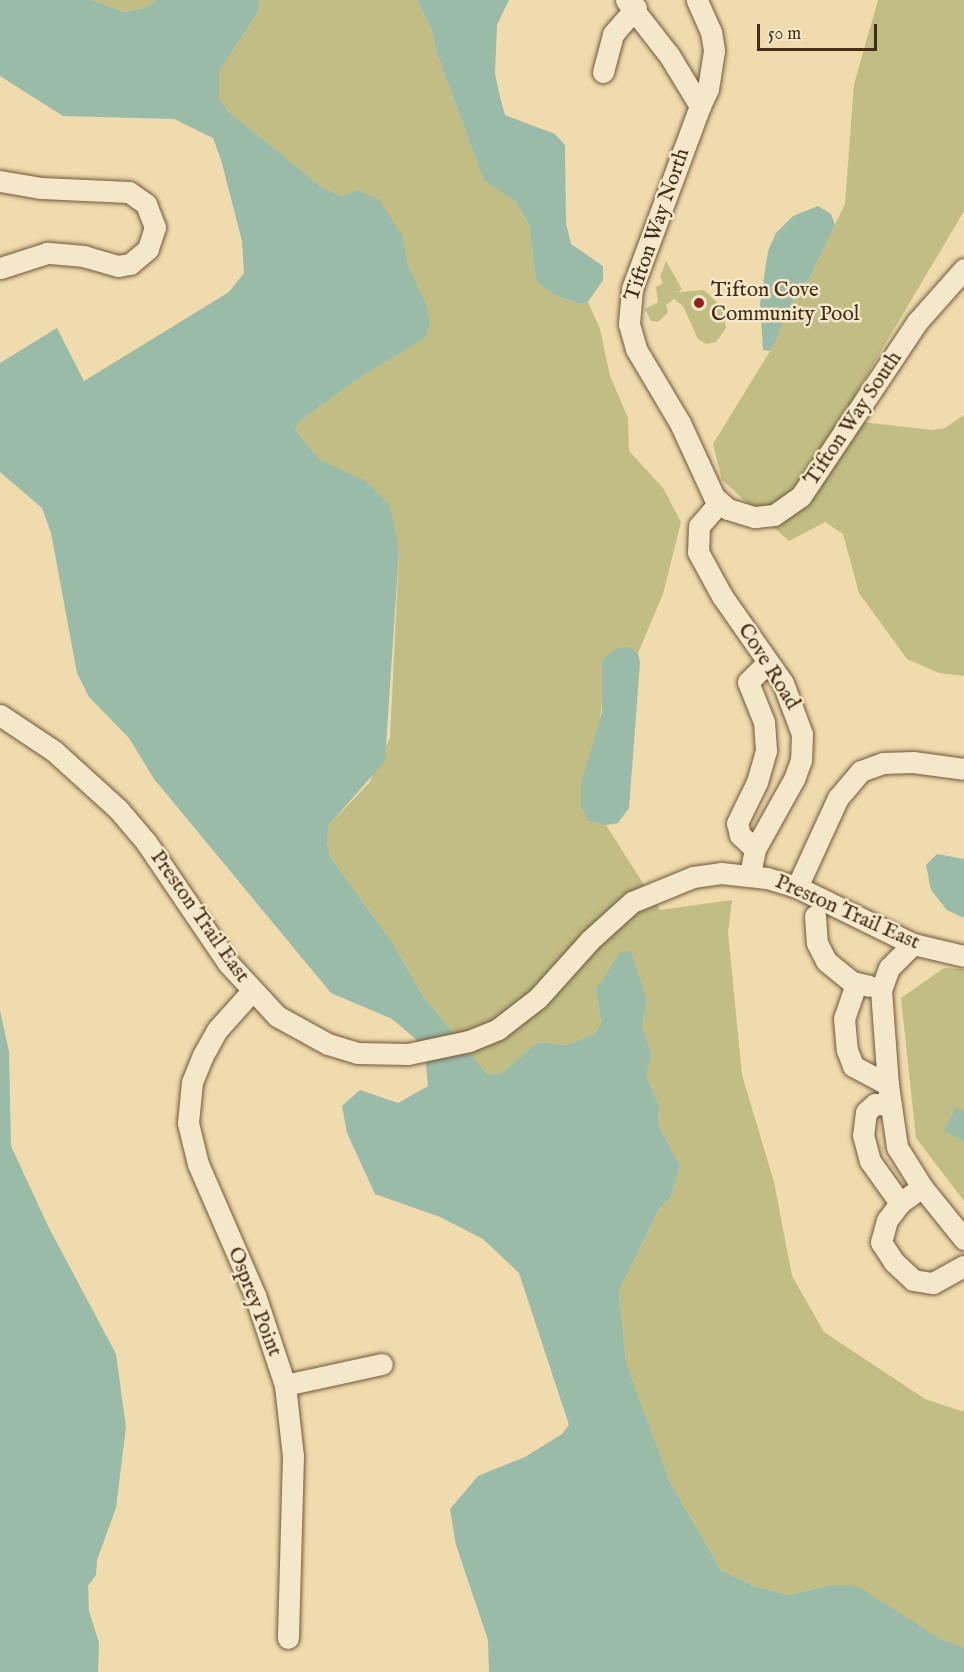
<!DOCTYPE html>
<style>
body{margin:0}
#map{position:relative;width:964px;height:1672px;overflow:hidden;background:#efdbad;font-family:"IM FELL English",serif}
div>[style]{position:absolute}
.green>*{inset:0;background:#c1bd84}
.water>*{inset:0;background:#9abba8}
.roads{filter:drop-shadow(0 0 2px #70583c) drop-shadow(0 0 2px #70583c)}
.minor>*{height:21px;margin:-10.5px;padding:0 10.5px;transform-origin:10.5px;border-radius:10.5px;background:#f5e8ca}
.dots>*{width:16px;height:16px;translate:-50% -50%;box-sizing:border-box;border:3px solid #f5e8ca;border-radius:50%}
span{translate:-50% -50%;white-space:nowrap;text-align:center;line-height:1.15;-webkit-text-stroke:5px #f5e8ca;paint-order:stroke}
.street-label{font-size:21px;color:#452c16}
.poi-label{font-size:21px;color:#452c16}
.left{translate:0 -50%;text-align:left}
.scale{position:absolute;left:757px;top:24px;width:120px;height:27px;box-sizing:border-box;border:3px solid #452c16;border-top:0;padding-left:8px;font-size:18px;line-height:21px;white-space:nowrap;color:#452c16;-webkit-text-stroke:4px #f5e8ca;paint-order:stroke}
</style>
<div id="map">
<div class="green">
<div style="clip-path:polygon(92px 0,156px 0,145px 8px,124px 12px)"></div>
<div style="clip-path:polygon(259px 0,417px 0,432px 31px,436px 51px,484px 181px,516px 202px,529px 225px,536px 281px,554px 295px,579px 304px,588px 302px,600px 329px,610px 376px,628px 418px,629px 451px,663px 488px,681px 522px,663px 594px,638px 653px,630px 647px,602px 660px,604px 683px,589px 821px,606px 825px,660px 910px,732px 900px,728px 932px,742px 1075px,774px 1182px,792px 1276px,824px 1332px,925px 1399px,964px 1412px,964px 1648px,939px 1638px,849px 1588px,831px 1585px,788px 1595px,756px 1587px,721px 1570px,670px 1482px,626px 1362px,619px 1291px,659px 1209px,671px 1197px,680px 1166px,658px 1124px,659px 1105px,645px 1077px,651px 1053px,642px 1026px,647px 1001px,596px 990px,601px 1023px,594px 1034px,567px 1045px,538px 1042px,502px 1073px,487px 1074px,423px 996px,392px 942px,331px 858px,327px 842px,329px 825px,369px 783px,390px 738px,399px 551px,342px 471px,320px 460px,295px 430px,300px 421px,358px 379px,425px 338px,430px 324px,408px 265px,403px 237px,342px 196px,323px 188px,228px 111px,219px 98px,219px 72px,258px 12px)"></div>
<div style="clip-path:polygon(878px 0,964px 0,964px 211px,855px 395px,853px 421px,932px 430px,945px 428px,964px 415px,964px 676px,939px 673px,907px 659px,859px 593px,843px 534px,825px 522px,789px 541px,722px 480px,713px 444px,775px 343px,792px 302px,810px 277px,845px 204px,854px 84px)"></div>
<div style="clip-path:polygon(666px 261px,682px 289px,678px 292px,704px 290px,722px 307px,726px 328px,716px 342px,706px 344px,698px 339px,683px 306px,674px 299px,666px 305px,668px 312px,658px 322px,651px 321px,645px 309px,658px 302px,656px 287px,663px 283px,660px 277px)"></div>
<div style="clip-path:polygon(944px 968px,964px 969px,964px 1201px,916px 1138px,901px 998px)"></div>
</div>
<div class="water">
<div style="clip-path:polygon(0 0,92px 0,124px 12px,145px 8px,156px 0,259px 0,258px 12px,219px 72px,219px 98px,228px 111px,323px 188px,342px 196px,358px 190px,380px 200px,403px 237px,408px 265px,427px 307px,430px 324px,425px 338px,358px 379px,300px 421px,295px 430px,320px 460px,366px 481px,390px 505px,399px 551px,385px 761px,329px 825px,327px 842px,331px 858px,392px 942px,423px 996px,487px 1074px,502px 1073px,538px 1042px,567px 1045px,594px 1034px,601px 1023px,596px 990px,620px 952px,631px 951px,647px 1001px,642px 1026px,651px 1053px,646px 1077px,659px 1105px,658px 1124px,680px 1166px,671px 1197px,659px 1209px,619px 1291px,626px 1362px,670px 1482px,721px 1570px,756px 1587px,788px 1595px,831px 1585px,857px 1586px,939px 1638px,964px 1648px,964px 1672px,489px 1672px,488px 1640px,456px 1545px,450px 1509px,478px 1476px,525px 1457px,562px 1434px,569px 1425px,519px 1273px,483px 1239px,440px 1217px,375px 1194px,347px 1133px,342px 1106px,360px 1090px,398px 1103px,428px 1086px,426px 1065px,416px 1039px,392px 1019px,331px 993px,154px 779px,129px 738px,89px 697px,77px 673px,51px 533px,42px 508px,0 472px,0 363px,57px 328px,84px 381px,229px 292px,244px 273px,242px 241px,221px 160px,213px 138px,174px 119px,63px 116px,0 76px)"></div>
<div style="clip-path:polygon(417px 0,509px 0,497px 25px,495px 74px,500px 97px,505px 115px,555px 134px,565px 145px,566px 223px,571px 244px,603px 266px,603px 280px,588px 302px,579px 304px,554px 295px,536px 281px,529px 225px,516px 202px,484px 181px,436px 51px,432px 31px)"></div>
<div style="clip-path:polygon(818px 206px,831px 214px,835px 225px,810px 277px,792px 302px,775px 343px,770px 351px,763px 350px,760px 304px,768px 251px,776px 233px,793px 216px)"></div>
<div style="clip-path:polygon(630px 647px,638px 653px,640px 663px,629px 808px,618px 823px,606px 825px,589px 821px,581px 807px,581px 785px,602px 712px,602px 660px,617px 648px)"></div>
<div style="clip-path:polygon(937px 854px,964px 859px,964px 918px,947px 910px,931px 890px,926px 865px)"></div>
<div style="clip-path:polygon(0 1010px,9px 1052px,11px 1146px,48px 1226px,116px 1354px,126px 1427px,116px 1508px,97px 1560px,96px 1575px,88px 1586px,89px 1611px,99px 1643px,98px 1672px,0 1672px)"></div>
<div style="clip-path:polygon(956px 1107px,964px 1112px,964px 1141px,944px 1131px)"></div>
</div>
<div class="roads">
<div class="minor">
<div style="left:626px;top:0;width:70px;rotate:52deg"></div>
<div style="left:669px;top:55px;width:60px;rotate:58.7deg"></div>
<div style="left:700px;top:106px;width:19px;rotate:-65deg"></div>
<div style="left:708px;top:89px;width:39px;rotate:-81deg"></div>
<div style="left:714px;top:50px;width:18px;rotate:-99deg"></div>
<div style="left:711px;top:32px;width:35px;rotate:-114deg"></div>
<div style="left:603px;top:72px;width:39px;rotate:-75deg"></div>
<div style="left:613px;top:34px;width:35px;rotate:-49deg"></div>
<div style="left:700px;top:106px;width:195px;rotate:110.4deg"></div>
<div style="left:632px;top:289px;width:35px;rotate:95deg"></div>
<div style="left:629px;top:324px;width:26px;rotate:74deg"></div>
<div style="left:636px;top:349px;width:86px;rotate:59.3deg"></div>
<div style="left:680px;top:423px;width:81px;rotate:65.3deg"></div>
<div style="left:714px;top:497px;width:18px;rotate:41deg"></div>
<div style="left:728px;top:509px;width:28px;rotate:17deg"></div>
<div style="left:755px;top:517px;width:19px;rotate:-6deg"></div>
<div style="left:774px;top:515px;width:33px;rotate:-35deg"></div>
<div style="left:801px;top:496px;width:209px;rotate:-56.3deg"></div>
<div style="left:917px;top:322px;width:71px;rotate:-48.4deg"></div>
<div style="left:0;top:181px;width:42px;rotate:9.7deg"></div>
<div style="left:41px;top:188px;width:88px;rotate:2.6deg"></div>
<div style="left:129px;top:192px;width:21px;rotate:35deg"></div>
<div style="left:146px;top:204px;width:25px;rotate:69deg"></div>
<div style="left:155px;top:227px;width:23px;rotate:108deg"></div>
<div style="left:148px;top:249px;width:23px;rotate:140deg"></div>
<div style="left:130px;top:264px;width:12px;rotate:171deg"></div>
<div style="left:118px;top:266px;width:35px;rotate:-164deg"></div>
<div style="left:84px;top:256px;width:37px;rotate:-175deg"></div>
<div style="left:47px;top:253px;width:49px;rotate:162.3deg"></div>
<div style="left:719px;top:503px;width:30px;rotate:131deg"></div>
<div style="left:699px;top:526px;width:26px;rotate:92deg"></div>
<div style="left:698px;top:552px;width:50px;rotate:61.4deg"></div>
<div style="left:722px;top:596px;width:106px;rotate:55deg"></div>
<div style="left:783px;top:683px;width:54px;rotate:69.6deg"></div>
<div style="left:802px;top:734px;width:26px;rotate:92deg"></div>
<div style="left:801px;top:760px;width:20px;rotate:110deg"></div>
<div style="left:794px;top:779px;width:80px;rotate:119.1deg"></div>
<div style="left:755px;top:849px;width:25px;rotate:101deg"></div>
<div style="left:0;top:715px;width:65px;rotate:33.7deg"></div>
<div style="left:54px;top:751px;width:86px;rotate:42.2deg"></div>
<div style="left:118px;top:809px;width:43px;rotate:49.7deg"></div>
<div style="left:146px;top:842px;width:146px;rotate:55.9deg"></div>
<div style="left:228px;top:963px;width:72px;rotate:47.2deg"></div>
<div style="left:277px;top:1016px;width:58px;rotate:28.8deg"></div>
<div style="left:328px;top:1044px;width:30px;rotate:17deg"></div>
<div style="left:357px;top:1053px;width:51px;rotate:1.1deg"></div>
<div style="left:408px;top:1054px;width:62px;rotate:-12deg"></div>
<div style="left:469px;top:1041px;width:31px;rotate:-22deg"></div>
<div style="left:498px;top:1029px;width:51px;rotate:-37.8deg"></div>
<div style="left:538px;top:998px;width:78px;rotate:-48.1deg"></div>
<div style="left:590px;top:940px;width:57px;rotate:-42.1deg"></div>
<div style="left:632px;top:902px;width:66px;rotate:-22.3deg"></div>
<div style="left:693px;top:877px;width:28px;rotate:-8deg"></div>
<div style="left:721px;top:873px;width:46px;rotate:6.2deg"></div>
<div style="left:767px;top:878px;width:31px;rotate:17deg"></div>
<div style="left:797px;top:887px;width:129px;rotate:26.2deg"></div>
<div style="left:913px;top:944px;width:52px;rotate:13.2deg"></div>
<div style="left:755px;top:849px;width:21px;rotate:-137deg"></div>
<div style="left:740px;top:835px;width:12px;rotate:-104deg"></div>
<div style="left:737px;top:823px;width:46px;rotate:-64deg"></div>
<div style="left:757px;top:782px;width:33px;rotate:-74deg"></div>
<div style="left:766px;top:750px;width:28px;rotate:-94deg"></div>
<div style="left:764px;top:722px;width:43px;rotate:-111.8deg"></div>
<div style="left:748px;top:682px;width:28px;rotate:-45deg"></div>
<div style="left:797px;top:887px;width:98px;rotate:-65.3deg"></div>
<div style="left:838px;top:798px;width:35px;rotate:-50deg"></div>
<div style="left:861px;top:771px;width:23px;rotate:-20deg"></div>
<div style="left:883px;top:763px;width:30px;rotate:-2deg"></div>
<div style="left:913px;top:762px;width:51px;rotate:7.8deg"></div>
<div style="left:815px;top:916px;width:27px;rotate:86deg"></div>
<div style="left:817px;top:943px;width:20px;rotate:63deg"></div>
<div style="left:826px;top:961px;width:33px;rotate:39deg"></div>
<div style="left:852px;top:982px;width:17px;rotate:13deg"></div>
<div style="left:913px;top:944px;width:34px;rotate:135deg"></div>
<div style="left:889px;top:968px;width:23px;rotate:110deg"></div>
<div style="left:881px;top:990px;width:95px;rotate:85.8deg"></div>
<div style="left:888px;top:1085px;width:63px;rotate:81.7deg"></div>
<div style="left:897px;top:1147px;width:47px;rotate:58deg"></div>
<div style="left:922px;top:1187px;width:67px;rotate:51.1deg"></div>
<div style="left:856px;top:984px;width:36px;rotate:109deg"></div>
<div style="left:844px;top:1018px;width:32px;rotate:85deg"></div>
<div style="left:847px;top:1050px;width:17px;rotate:69deg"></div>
<div style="left:853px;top:1066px;width:40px;rotate:28deg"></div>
<div style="left:252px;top:991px;width:52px;rotate:131.9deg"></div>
<div style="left:217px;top:1030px;width:29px;rotate:119deg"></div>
<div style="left:203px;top:1055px;width:29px;rotate:112deg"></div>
<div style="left:192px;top:1082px;width:41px;rotate:95.6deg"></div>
<div style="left:188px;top:1123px;width:42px;rotate:76.3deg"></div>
<div style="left:198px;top:1164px;width:143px;rotate:66.5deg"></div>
<div style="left:255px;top:1295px;width:95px;rotate:71.6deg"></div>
<div style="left:285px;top:1385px;width:71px;rotate:83.6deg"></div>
<div style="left:293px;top:1456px;width:182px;rotate:91.6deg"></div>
<div style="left:891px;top:1105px;width:16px;rotate:-176deg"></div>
<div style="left:875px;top:1104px;width:12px;rotate:138deg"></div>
<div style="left:866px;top:1112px;width:23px;rotate:97deg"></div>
<div style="left:863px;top:1135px;width:27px;rotate:75deg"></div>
<div style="left:870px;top:1161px;width:52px;rotate:54.5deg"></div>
<div style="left:922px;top:1187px;width:27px;rotate:144deg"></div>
<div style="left:900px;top:1203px;width:21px;rotate:127deg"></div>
<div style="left:887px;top:1220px;width:23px;rotate:105deg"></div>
<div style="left:881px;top:1242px;width:24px;rotate:57deg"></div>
<div style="left:894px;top:1262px;width:26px;rotate:43deg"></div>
<div style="left:913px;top:1280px;width:20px;rotate:9deg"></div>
<div style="left:933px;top:1283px;width:35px;rotate:-29deg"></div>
<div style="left:285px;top:1385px;width:99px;rotate:-12.2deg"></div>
</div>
</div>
<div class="dots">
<div style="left:699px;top:303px;background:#8f2418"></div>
</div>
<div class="street-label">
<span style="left:658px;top:225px;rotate:-71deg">Tifton Way North</span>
<span style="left:854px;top:419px;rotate:-56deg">Tifton Way South</span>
<span style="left:768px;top:667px;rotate:58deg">Cove Road</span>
<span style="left:847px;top:913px;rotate:24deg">Preston Trail East</span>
<span style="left:199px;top:917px;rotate:55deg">Preston Trail East</span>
<span style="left:254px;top:1302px;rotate:69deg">Osprey Point</span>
</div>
<div class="poi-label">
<span class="left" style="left:711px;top:303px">Tifton Cove<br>Community Pool</span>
</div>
<div class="scale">50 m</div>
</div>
